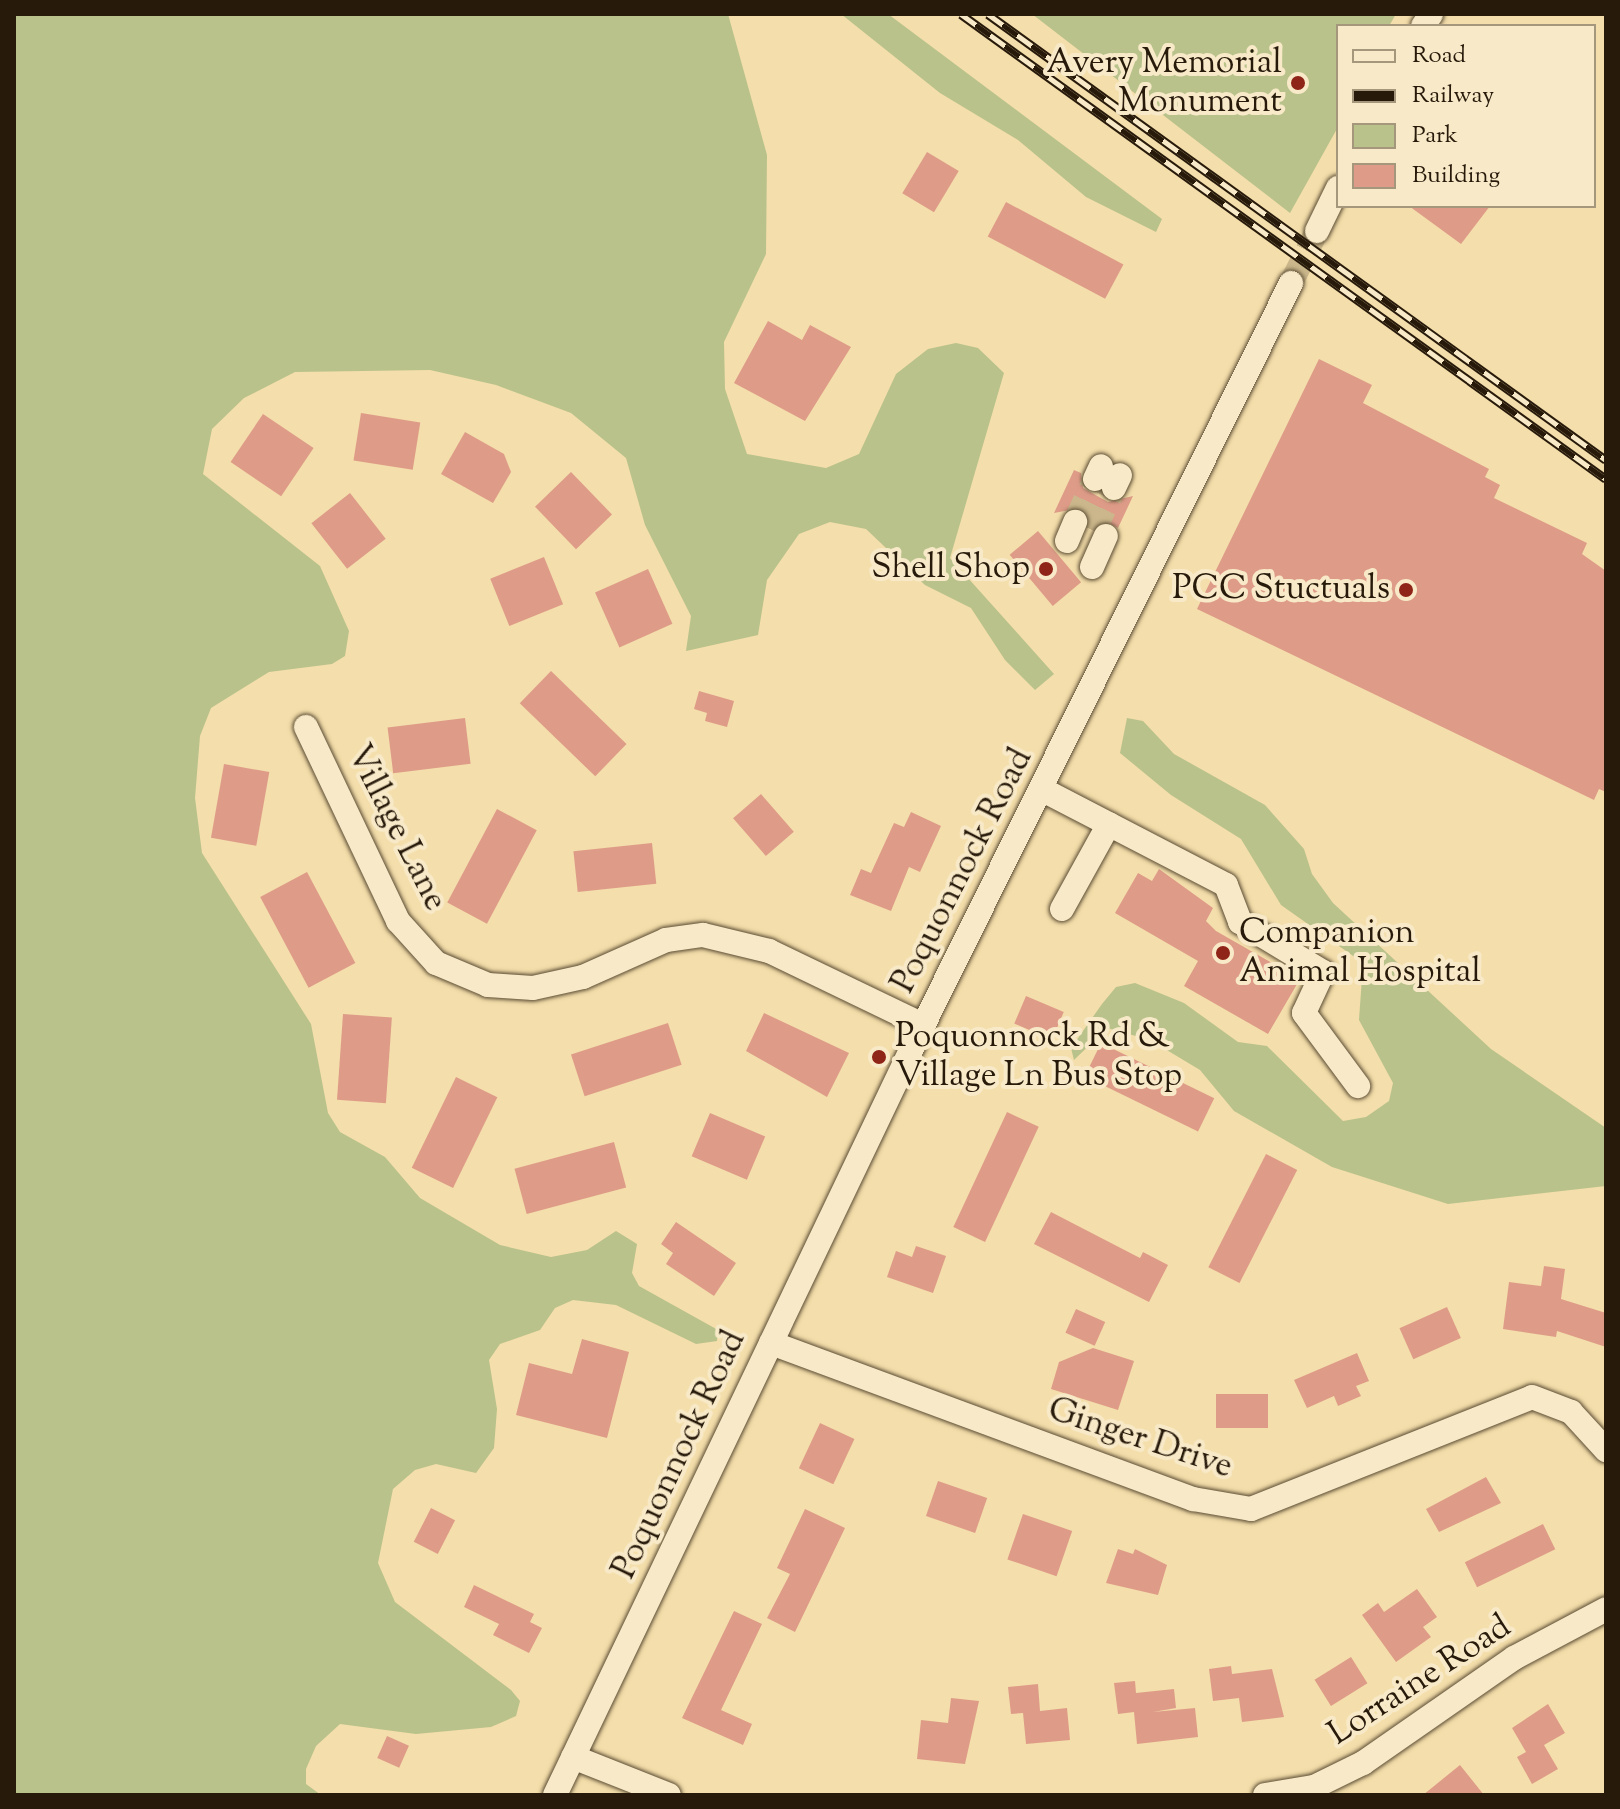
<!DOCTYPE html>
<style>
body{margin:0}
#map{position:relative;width:1620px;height:1809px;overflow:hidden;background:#f4deab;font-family:"Sorts Mill Goudy",serif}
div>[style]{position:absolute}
.green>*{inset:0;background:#b9c28b}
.building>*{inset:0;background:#de9c88;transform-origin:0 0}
.minor-tunnel>*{height:24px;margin-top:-12px;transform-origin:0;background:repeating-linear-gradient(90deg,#cbb78b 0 24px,transparent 0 36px)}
.roads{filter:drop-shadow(0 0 2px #5a4b33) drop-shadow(0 0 2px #5a4b33)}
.minor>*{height:24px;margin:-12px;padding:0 12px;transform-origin:12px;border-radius:12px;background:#f8eac8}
.rail>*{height:9px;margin-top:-4.5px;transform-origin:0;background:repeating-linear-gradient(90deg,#f8eac8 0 18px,#271a0b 0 36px);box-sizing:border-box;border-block:2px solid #271a0b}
.dots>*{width:22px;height:22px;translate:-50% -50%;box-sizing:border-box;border:4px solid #f8eac8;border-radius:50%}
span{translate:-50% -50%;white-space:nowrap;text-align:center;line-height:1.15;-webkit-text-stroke:8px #f8eac8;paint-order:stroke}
.poi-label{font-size:34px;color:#271a0b}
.right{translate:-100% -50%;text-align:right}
.left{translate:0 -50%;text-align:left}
.street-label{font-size:34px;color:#271a0b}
.frame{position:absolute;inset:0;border:16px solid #271a0b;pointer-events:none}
.legend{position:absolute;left:1336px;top:24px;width:260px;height:184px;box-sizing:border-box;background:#f8eac8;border:2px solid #a4977c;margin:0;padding:10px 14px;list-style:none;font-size:24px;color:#271a0b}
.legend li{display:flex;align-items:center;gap:16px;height:40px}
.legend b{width:40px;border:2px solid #a4977c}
</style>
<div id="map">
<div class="green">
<div style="clip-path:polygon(14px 14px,728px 14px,767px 155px,766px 254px,724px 342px,725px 389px,747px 454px,826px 468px,859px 454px,896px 374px,928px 349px,956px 343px,978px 348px,1004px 373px,950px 558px,1054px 674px,1035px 690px,1005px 660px,971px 608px,925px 585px,866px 529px,830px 522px,799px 534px,767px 580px,758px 635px,686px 651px,691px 616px,645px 525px,626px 458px,571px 413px,496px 385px,430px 370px,295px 372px,244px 398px,212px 429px,203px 474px,320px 566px,349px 631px,345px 656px,332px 664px,269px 672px,211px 708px,200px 736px,195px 798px,202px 853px,311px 1024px,328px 1113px,340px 1132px,385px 1157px,420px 1198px,500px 1245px,551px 1257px,587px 1250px,616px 1231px,637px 1244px,632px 1273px,639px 1286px,718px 1330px,717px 1341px,696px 1344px,616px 1305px,573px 1300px,555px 1308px,540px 1330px,500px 1344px,489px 1360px,497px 1409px,494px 1448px,476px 1473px,436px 1464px,415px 1470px,393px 1489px,378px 1563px,395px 1602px,511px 1690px,520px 1701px,516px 1716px,491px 1727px,416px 1734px,340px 1724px,316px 1746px,306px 1769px,306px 1784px,321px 1795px,14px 1795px)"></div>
<div style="clip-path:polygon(841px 14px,888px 14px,1162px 219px,1156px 232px,1086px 197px,1018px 140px,940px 93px)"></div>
<div style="clip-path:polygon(1032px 14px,1396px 14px,1389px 26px,1338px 26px,1338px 127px,1290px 213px)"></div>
<div style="clip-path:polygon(1127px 718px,1143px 721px,1174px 754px,1265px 805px,1304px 849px,1312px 874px,1333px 903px,1491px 1049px,1606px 1128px,1606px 1186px,1448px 1204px,1332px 1167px,1234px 1111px,1200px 1070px,1150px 1040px,1107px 1028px,1074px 1060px,1071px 1048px,1102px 1004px,1116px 987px,1135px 983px,1184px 1003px,1238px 1042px,1267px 1046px,1343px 1121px,1366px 1117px,1389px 1101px,1393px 1083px,1359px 1020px,1363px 963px,1281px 905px,1241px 839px,1171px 795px,1120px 753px)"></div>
</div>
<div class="building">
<div style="left:927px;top:152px;width:37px;height:48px;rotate:31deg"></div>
<div style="left:1006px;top:202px;width:133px;height:39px;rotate:28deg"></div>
<div style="clip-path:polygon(1409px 206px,1490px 206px,1461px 244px)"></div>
<div style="clip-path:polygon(768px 321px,802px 340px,810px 325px,851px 347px,805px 421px,734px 383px)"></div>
<div style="clip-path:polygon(1319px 359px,1372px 385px,1363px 403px,1489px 469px,1485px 477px,1500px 485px,1494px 498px,1587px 543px,1582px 554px,1606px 571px,1606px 792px,1599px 789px,1594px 800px,1197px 609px)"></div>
<div style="left:361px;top:413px;width:60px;height:48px;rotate:9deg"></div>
<div style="left:263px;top:414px;width:61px;height:58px;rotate:34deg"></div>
<div style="clip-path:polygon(465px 432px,504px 454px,511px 472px,493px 503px,441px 474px)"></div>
<div style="clip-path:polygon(1074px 470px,1081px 473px,1083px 488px,1108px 502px,1133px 496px,1118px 528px,1105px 521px,1089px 528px,1080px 508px,1054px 513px)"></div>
<div style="left:571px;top:472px;width:59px;height:50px;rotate:46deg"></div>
<div style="left:350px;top:493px;width:58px;height:49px;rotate:52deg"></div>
<div style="left:1038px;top:531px;width:67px;height:37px;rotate:50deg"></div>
<div style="left:544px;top:557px;width:51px;height:58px;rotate:68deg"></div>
<div style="left:648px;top:569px;width:60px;height:58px;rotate:66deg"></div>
<div style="left:551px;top:671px;width:105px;height:45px;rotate:44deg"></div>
<div style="clip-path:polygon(699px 691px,734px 701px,727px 727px,705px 721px,707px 713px,694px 709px)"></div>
<div style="left:465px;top:718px;width:46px;height:78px;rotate:83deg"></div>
<div style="left:224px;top:764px;width:46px;height:75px;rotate:10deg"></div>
<div style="left:761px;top:794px;width:50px;height:37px;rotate:49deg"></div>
<div style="left:497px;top:809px;width:45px;height:106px;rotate:28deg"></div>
<div style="clip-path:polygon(911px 812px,941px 826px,920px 872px,909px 867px,891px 911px,850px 895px,861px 869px,871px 873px,894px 823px,904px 827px)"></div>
<div style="left:652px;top:843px;width:41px;height:79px;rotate:84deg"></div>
<div style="clip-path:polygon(1159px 869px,1213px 908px,1206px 921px,1216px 931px,1300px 979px,1268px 1034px,1184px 986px,1198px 961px,1115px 913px,1138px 873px,1152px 881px)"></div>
<div style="left:307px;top:872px;width:103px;height:53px;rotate:62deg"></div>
<div style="left:1026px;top:996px;width:41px;height:30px;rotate:23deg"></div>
<div style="clip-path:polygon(764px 1013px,849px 1053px,827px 1097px,746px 1051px)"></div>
<div style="left:343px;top:1014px;width:49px;height:86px;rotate:4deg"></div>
<div style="left:668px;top:1023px;width:44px;height:102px;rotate:72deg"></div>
<div style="left:1101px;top:1043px;width:126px;height:37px;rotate:26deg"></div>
<div style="left:456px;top:1077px;width:46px;height:101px;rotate:26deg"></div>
<div style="left:1007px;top:1112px;width:35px;height:127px;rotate:25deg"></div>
<div style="left:710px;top:1113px;width:60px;height:47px;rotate:23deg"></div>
<div style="left:614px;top:1142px;width:47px;height:103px;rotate:75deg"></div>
<div style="left:1266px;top:1154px;width:35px;height:127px;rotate:27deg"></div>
<div style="clip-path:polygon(1051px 1212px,1140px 1258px,1143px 1252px,1168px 1265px,1149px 1302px,1034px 1244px)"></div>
<div style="clip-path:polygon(676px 1222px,736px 1263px,714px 1296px,666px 1264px,673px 1253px,661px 1244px)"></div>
<div style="clip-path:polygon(916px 1246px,946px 1256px,933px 1293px,887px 1277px,896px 1251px,912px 1257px)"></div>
<div style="clip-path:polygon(1544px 1266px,1565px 1269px,1561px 1299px,1606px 1313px,1606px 1347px,1557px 1331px,1556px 1337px,1503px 1329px,1509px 1282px,1541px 1286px)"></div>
<div style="left:1447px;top:1307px;width:34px;height:52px;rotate:66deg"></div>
<div style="left:1076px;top:1309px;width:32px;height:26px;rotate:24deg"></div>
<div style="clip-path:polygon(582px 1339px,629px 1352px,607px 1438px,516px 1415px,529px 1363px,572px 1374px)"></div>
<div style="clip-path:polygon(1093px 1348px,1134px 1361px,1118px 1410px,1051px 1389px,1059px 1362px)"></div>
<div style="clip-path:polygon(1357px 1353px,1369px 1381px,1356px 1386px,1361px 1396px,1338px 1406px,1334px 1396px,1307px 1408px,1294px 1380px)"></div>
<div style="left:1268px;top:1394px;width:34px;height:52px;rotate:90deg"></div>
<div style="left:820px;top:1423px;width:38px;height:50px;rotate:25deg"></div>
<div style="clip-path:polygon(1486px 1477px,1501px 1503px,1439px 1532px,1426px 1509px)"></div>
<div style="left:938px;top:1481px;width:52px;height:37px;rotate:19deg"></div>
<div style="left:431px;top:1508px;width:27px;height:38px;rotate:27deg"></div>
<div style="clip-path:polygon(805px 1509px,845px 1528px,795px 1632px,767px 1618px,790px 1574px,777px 1568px)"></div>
<div style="left:1023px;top:1514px;width:52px;height:48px;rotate:19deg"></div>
<div style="left:1543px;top:1524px;width:28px;height:87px;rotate:64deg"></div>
<div style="clip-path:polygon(1118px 1549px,1133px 1554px,1135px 1549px,1167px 1565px,1158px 1595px,1106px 1583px)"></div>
<div style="clip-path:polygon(474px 1585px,534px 1614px,530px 1622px,542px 1628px,529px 1653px,493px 1635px,499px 1624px,464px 1607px)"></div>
<div style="clip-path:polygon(1417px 1589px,1437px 1617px,1423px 1627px,1431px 1637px,1396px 1662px,1362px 1615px,1378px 1603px,1384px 1612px)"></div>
<div style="clip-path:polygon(734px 1611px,762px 1624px,721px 1710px,752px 1724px,743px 1745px,682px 1718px)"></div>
<div style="left:1351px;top:1657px;width:31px;height:43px;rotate:58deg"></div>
<div style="clip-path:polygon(1231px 1666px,1232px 1674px,1272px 1669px,1284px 1717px,1242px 1722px,1239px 1698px,1213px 1701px,1209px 1669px)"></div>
<div style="clip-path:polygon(1135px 1681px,1136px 1693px,1174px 1689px,1176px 1708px,1153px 1712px,1195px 1708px,1198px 1737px,1137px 1744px,1134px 1712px,1118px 1714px,1114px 1683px)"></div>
<div style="clip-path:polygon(1038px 1684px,1040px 1711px,1067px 1708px,1070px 1740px,1026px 1744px,1023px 1713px,1011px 1714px,1008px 1687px)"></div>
<div style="clip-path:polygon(951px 1698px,979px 1701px,965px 1764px,917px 1759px,921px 1720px,948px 1723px)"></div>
<div style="clip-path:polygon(1548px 1704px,1565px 1733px,1544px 1745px,1558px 1769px,1532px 1784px,1517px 1757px,1526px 1752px,1512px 1728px)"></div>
<div style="left:387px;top:1736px;width:24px;height:24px;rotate:24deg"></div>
<div style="clip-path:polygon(1460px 1765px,1484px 1795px,1423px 1795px)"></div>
</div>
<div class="minor-tunnel">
<div style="left:1291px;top:283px;width:58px;rotate:-63.4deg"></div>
<div style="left:1075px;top:522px;width:47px;rotate:-65.1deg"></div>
<div style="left:1094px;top:531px;width:47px;rotate:-65.1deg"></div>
</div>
<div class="roads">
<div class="minor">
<div style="left:1423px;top:26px;width:14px;rotate:-56deg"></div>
<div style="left:1317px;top:231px;width:48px;rotate:-64deg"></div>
<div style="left:1095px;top:479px;width:14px;rotate:-65deg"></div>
<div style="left:1114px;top:488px;width:14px;rotate:-65deg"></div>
<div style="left:1067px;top:541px;width:21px;rotate:-67deg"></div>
<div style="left:1092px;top:567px;width:34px;rotate:-66deg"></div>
<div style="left:306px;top:727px;width:215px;rotate:64.6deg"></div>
<div style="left:398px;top:921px;width:57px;rotate:47.9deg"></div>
<div style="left:436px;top:963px;width:56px;rotate:22.9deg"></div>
<div style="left:488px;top:985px;width:45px;rotate:3.8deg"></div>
<div style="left:533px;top:988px;width:51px;rotate:-12.4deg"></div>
<div style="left:583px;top:977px;width:91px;rotate:-24deg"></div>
<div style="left:666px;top:940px;width:37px;rotate:-8deg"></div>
<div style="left:703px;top:935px;width:68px;rotate:13.6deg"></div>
<div style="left:769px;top:951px;width:171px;rotate:25.7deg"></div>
<div style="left:1043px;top:790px;width:206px;rotate:27.4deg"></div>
<div style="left:1226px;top:885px;width:40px;rotate:69deg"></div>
<div style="left:1240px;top:922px;width:97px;rotate:31.1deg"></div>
<div style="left:1323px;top:972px;width:45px;rotate:114.9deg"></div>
<div style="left:1304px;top:1013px;width:91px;rotate:53.5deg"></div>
<div style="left:1062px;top:909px;width:97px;rotate:-61.1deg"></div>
<div style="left:771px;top:1343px;width:450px;rotate:20.3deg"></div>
<div style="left:1193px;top:1499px;width:59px;rotate:9.8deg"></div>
<div style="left:1251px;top:1509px;width:302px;rotate:-21.7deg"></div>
<div style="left:1532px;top:1397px;width:42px;rotate:21deg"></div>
<div style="left:1571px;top:1412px;width:52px;rotate:47.4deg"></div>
<div style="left:573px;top:1757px;width:103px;rotate:21.6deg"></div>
<div style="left:555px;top:1795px;width:826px;rotate:-64.46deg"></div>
<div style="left:911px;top:1050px;width:856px;rotate:-63.64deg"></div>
<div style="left:1265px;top:1795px;width:50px;rotate:-9.3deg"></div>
<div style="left:1314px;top:1787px;width:55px;rotate:-26.1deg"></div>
<div style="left:1363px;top:1763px;width:184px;rotate:-34.8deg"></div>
<div style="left:1514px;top:1658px;width:104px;rotate:-28deg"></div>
</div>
</div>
<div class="rail">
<div style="left:961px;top:14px;width:795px;rotate:35.79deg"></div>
<div style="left:988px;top:14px;width:762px;rotate:35.82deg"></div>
</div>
<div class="dots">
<div style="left:1298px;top:83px;background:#8f2418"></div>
<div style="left:1046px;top:569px;background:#8f2418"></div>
<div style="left:1406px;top:590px;background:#8f2418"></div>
<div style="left:1223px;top:953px;background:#8f2418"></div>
<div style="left:879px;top:1057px;background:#8f2418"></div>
</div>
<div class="poi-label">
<span class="right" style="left:1282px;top:83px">Avery Memorial<br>Monument</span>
<span class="right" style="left:1030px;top:569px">Shell Shop</span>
<span class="right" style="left:1390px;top:590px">PCC Stuctuals</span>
<span class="left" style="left:1239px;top:953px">Companion<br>Animal Hospital</span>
<span class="left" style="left:895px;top:1057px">Poquonnock Rd &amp;<br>Village Ln Bus Stop</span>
</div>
<div class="street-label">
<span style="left:396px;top:828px;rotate:63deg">Village Lane</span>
<span style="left:963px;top:871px;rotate:-63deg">Poquonnock Road</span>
<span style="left:1140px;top:1439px;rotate:18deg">Ginger Drive</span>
<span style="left:680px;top:1455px;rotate:-65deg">Poquonnock Road</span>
<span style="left:1420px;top:1681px;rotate:-33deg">Lorraine Road</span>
</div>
<div class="frame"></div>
<ul class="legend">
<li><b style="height:10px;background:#f8eac8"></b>Road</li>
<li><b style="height:10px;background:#271a0b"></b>Railway</li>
<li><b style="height:22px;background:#b9c28b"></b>Park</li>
<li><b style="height:22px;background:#de9c88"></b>Building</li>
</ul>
</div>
